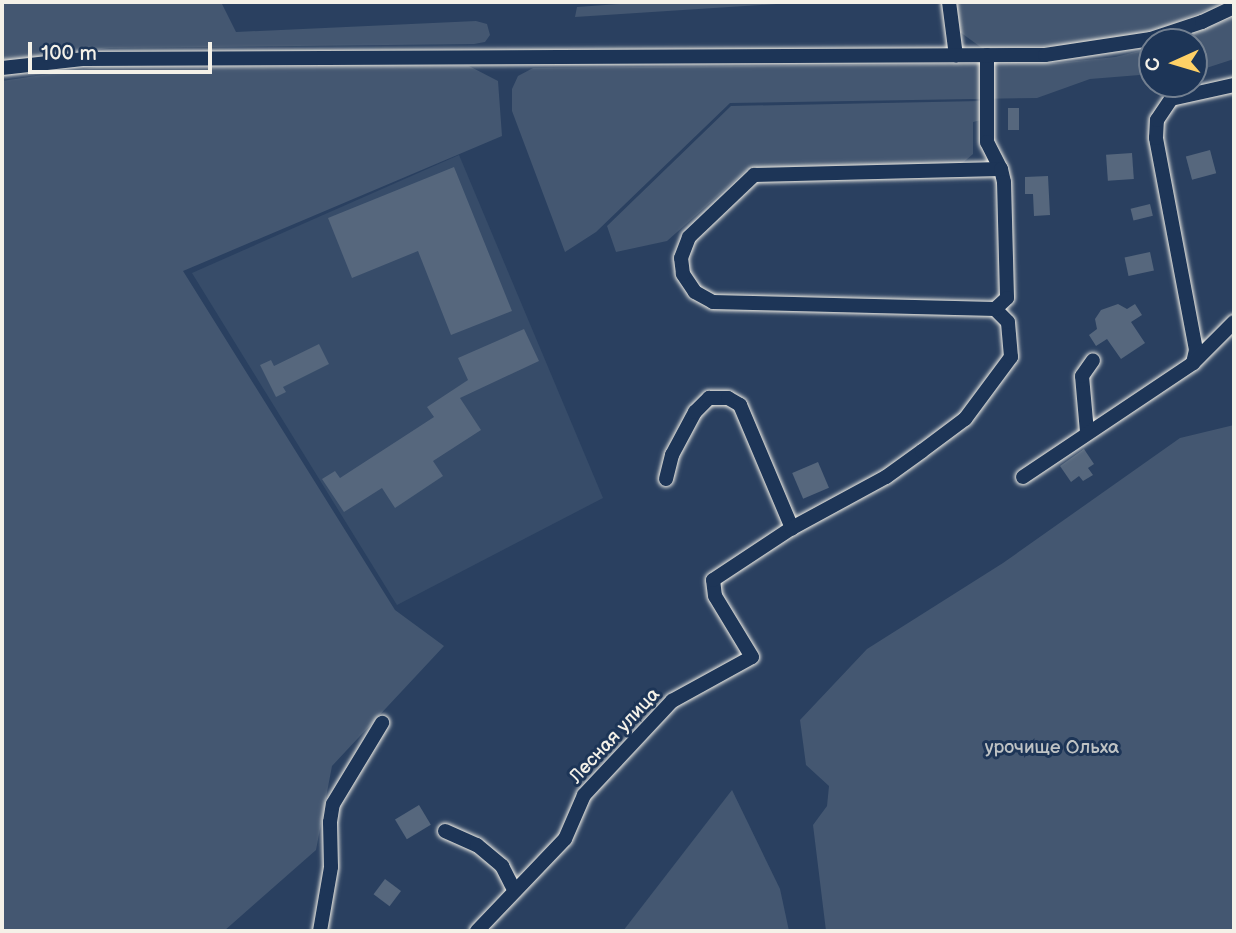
<!DOCTYPE html>
<meta charset="utf-8">
<style>
body{margin:0}
#map{position:relative;width:1236px;height:933px;overflow:hidden;background:#2a4060;font-family:"Balsamiq Sans",sans-serif}
div>[style]{position:absolute}
.built>*{inset:0;background:#374c69}
.green>*{inset:0;background:#445771}
.building>*{inset:0;background:#56677d;transform-origin:0 0}
.roads{filter:drop-shadow(0 0 2px #f4f1e8) drop-shadow(0 0 2px #f4f1e8)}
.minor>*{height:14px;margin:-7px;padding:0 7px;transform-origin:7px;border-radius:7px;background:#1d3557}
span{translate:-50% -50%;white-space:nowrap;text-align:center;line-height:1.15;-webkit-text-stroke:6px #1d3557;paint-order:stroke}
.street-label{font-size:19px;color:#f4f1e8}
.park-label{font-size:19px;color:#bfc3c4}
.frame{position:absolute;inset:0;border:4px solid #f4f1e8;pointer-events:none}
.north{position:absolute;left:1138px;top:28px;width:70px;height:70px;box-sizing:border-box;background:#1d3557;border:2px solid #738091;border-radius:50%;rotate:266deg;font-size:19px;font-weight:700;line-height:28px;text-align:center;color:#f4f1e8}
.north::after{content:'';display:block;margin:auto;width:24px;height:32px;background:#ffd166;clip-path:polygon(50% 0,100% 100%,50% 72%,0 100%)}
.scale{position:absolute;left:28px;top:42px;width:184px;height:32px;box-sizing:border-box;border:4px solid #f4f1e8;border-top:0;padding-left:9px;font-size:21px;line-height:24px;white-space:nowrap;color:#f4f1e8;-webkit-text-stroke:5px #1d3557;paint-order:stroke}
</style>
<div id="map">
<div class="built">
<div style="clip-path:polygon(459px 155px,603px 498px,397px 605px,192px 273px)"></div>
</div>
<div class="green">
<div style="clip-path:polygon(2px 2px,221px 2px,236px 32px,476px 21px,487px 24px,490px 35px,485px 42px,474px 44px,110px 48px,2px 61px)"></div>
<div style="clip-path:polygon(647px 2px,807px 2px,575px 17px,577px 7px)"></div>
<div style="clip-path:polygon(958px 2px,1226px 2px,1172px 24px,1130px 36px,1075px 45px,982px 48px,960px 32px,956px 20px)"></div>
<div style="clip-path:polygon(1234px 17px,1234px 59px,1194px 72px,1207px 52px,1194px 58px,1194px 42px,1173px 42px)"></div>
<div style="clip-path:polygon(1152px 48px,1152px 74px,1090px 79px,1037px 98px,730px 103px,596px 232px,565px 252px,512px 111px,512px 89px,518px 76px,533px 68px,1057px 63px,1115px 57px)"></div>
<div style="clip-path:polygon(469px 66px,498px 81px,502px 136px,183px 271px,395px 610px,444px 646px,332px 766px,316px 850px,224px 931px,2px 931px,2px 81px,96px 67px)"></div>
<div style="clip-path:polygon(981px 101px,981px 120px,973px 122px,973px 154px,960px 165px,748px 169px,667px 241px,616px 252px,607px 226px,731px 106px)"></div>
<div style="clip-path:polygon(1234px 425px,1234px 931px,826px 931px,813px 825px,827px 806px,829px 786px,806px 765px,800px 720px,867px 649px,1003px 563px,1180px 438px)"></div>
<div style="clip-path:polygon(732px 790px,780px 889px,789px 931px,623px 931px)"></div>
</div>
<div class="building">
<div style="left:1008px;top:108px;width:11px;height:22px"></div>
<div style="left:1210px;top:150px;width:24px;height:25px;rotate:75deg"></div>
<div style="left:1132px;top:153px;width:26px;height:26px;rotate:86deg"></div>
<div style="clip-path:polygon(454px 167px,512px 311px,451px 335px,418px 251px,352px 278px,328px 218px)"></div>
<div style="clip-path:polygon(1048px 176px,1050px 215px,1034px 216px,1033px 194px,1025px 194px,1025px 177px)"></div>
<div style="left:1150px;top:204px;width:12px;height:20px;rotate:76deg"></div>
<div style="left:1150px;top:252px;width:19px;height:26px;rotate:78deg"></div>
<div style="clip-path:polygon(1118px 304px,1127px 309px,1135px 304px,1142px 315px,1131px 322px,1145px 343px,1121px 359px,1107px 339px,1096px 346px,1089px 335px,1097px 329px,1095px 319px,1101px 310px)"></div>
<div style="clip-path:polygon(524px 329px,539px 361px,460px 398px,481px 430px,433px 461px,443px 476px,395px 508px,382px 488px,344px 512px,322px 479px,335px 471px,340px 478px,434px 417px,427px 407px,468px 380px,458px 358px)"></div>
<div style="clip-path:polygon(319px 344px,329px 364px,283px 387px,286px 392px,276px 397px,260px 365px,271px 360px,274px 366px)"></div>
<div style="clip-path:polygon(1084px 449px,1094px 464px,1088px 468px,1093px 475px,1083px 481px,1079px 476px,1071px 482px,1060px 466px)"></div>
<div style="left:818px;top:462px;width:28px;height:28px;rotate:67deg"></div>
<div style="left:419px;top:805px;width:23px;height:28px;rotate:59deg"></div>
<div style="left:385px;top:879px;width:20px;height:19px;rotate:37deg"></div>
</div>
<div class="roads">
<div class="minor">
<div style="left:949px;top:2px;width:54px;rotate:82.6deg"></div>
<div style="left:987px;top:55px;width:87px;rotate:90deg"></div>
<div style="left:987px;top:142px;width:30px;rotate:63deg"></div>
<div style="left:2px;top:68px;width:81px;rotate:-6.3deg"></div>
<div style="left:83px;top:59px;width:962px;rotate:-0.24deg"></div>
<div style="left:1045px;top:55px;width:107px;rotate:-8.6deg"></div>
<div style="left:1151px;top:39px;width:54px;rotate:-18.4deg"></div>
<div style="left:1202px;top:22px;width:35px;rotate:-25deg"></div>
<div style="left:1193px;top:363px;width:13px;rotate:-77deg"></div>
<div style="left:1196px;top:350px;width:216px;rotate:-100.7deg"></div>
<div style="left:1156px;top:138px;width:18px;rotate:-87deg"></div>
<div style="left:1157px;top:120px;width:25px;rotate:-56deg"></div>
<div style="left:1171px;top:99px;width:65px;rotate:-12.5deg"></div>
<div style="left:1087px;top:432px;width:56px;rotate:-95.1deg"></div>
<div style="left:1082px;top:376px;width:19px;rotate:-55deg"></div>
<div style="left:1023px;top:477px;width:205px;rotate:-33.8deg"></div>
<div style="left:1193px;top:363px;width:58px;rotate:-45deg"></div>
<div style="left:666px;top:479px;width:25px;rotate:-76deg"></div>
<div style="left:672px;top:455px;width:49px;rotate:-61.9deg"></div>
<div style="left:695px;top:412px;width:20px;rotate:-45deg"></div>
<div style="left:709px;top:398px;width:19px"></div>
<div style="left:728px;top:398px;width:14px;rotate:30deg"></div>
<div style="left:740px;top:405px;width:134px;rotate:67.1deg"></div>
<div style="left:445px;top:831px;width:35px;rotate:24deg"></div>
<div style="left:477px;top:845px;width:33px;rotate:40deg"></div>
<div style="left:502px;top:866px;width:28px;rotate:63deg"></div>
<div style="left:320px;top:931px;width:65px;rotate:-80.2deg"></div>
<div style="left:331px;top:867px;width:45px;rotate:-91.3deg"></div>
<div style="left:330px;top:822px;width:18px;rotate:-81deg"></div>
<div style="left:333px;top:804px;width:95px;rotate:-58.8deg"></div>
<div style="left:477px;top:931px;width:127px;rotate:-46.3deg"></div>
<div style="left:565px;top:839px;width:48px;rotate:-66.6deg"></div>
<div style="left:584px;top:795px;width:129px;rotate:-46.9deg"></div>
<div style="left:672px;top:701px;width:91px;rotate:-28.8deg"></div>
<div style="left:752px;top:657px;width:71px;rotate:-121.2deg"></div>
<div style="left:715px;top:596px;width:16px;rotate:-97deg"></div>
<div style="left:713px;top:580px;width:95px;rotate:-33.4deg"></div>
<div style="left:792px;top:528px;width:107px;rotate:-28.5deg"></div>
<div style="left:886px;top:477px;width:44px;rotate:-35.8deg"></div>
<div style="left:922px;top:451px;width:54px;rotate:-36.7deg"></div>
<div style="left:965px;top:419px;width:77px;rotate:-53.4deg"></div>
<div style="left:1011px;top:357px;width:35px;rotate:-95deg"></div>
<div style="left:1008px;top:322px;width:18px;rotate:-135deg"></div>
<div style="left:995px;top:309px;width:282px;rotate:-178.6deg"></div>
<div style="left:713px;top:302px;width:21px;rotate:-151deg"></div>
<div style="left:695px;top:292px;width:22px;rotate:-124deg"></div>
<div style="left:683px;top:274px;width:16px;rotate:-97deg"></div>
<div style="left:681px;top:258px;width:22px;rotate:-69deg"></div>
<div style="left:689px;top:237px;width:90px;rotate:-43.6deg"></div>
<div style="left:754px;top:175px;width:247px;rotate:-1.4deg"></div>
<div style="left:1001px;top:169px;width:13px;rotate:77deg"></div>
<div style="left:1004px;top:182px;width:116px;rotate:88.5deg"></div>
<div style="left:1007px;top:298px;width:16px;rotate:137deg"></div>
</div>
</div>
<div class="street-label">
<span style="left:615px;top:736px;rotate:-47deg">Лесная улица</span>
</div>
<div class="park-label">
<span style="left:1052px;top:748px">урочище Ольха</span>
</div>
<div class="frame"></div>
<div class="north">С</div>
<div class="scale">100 m</div>
</div>
